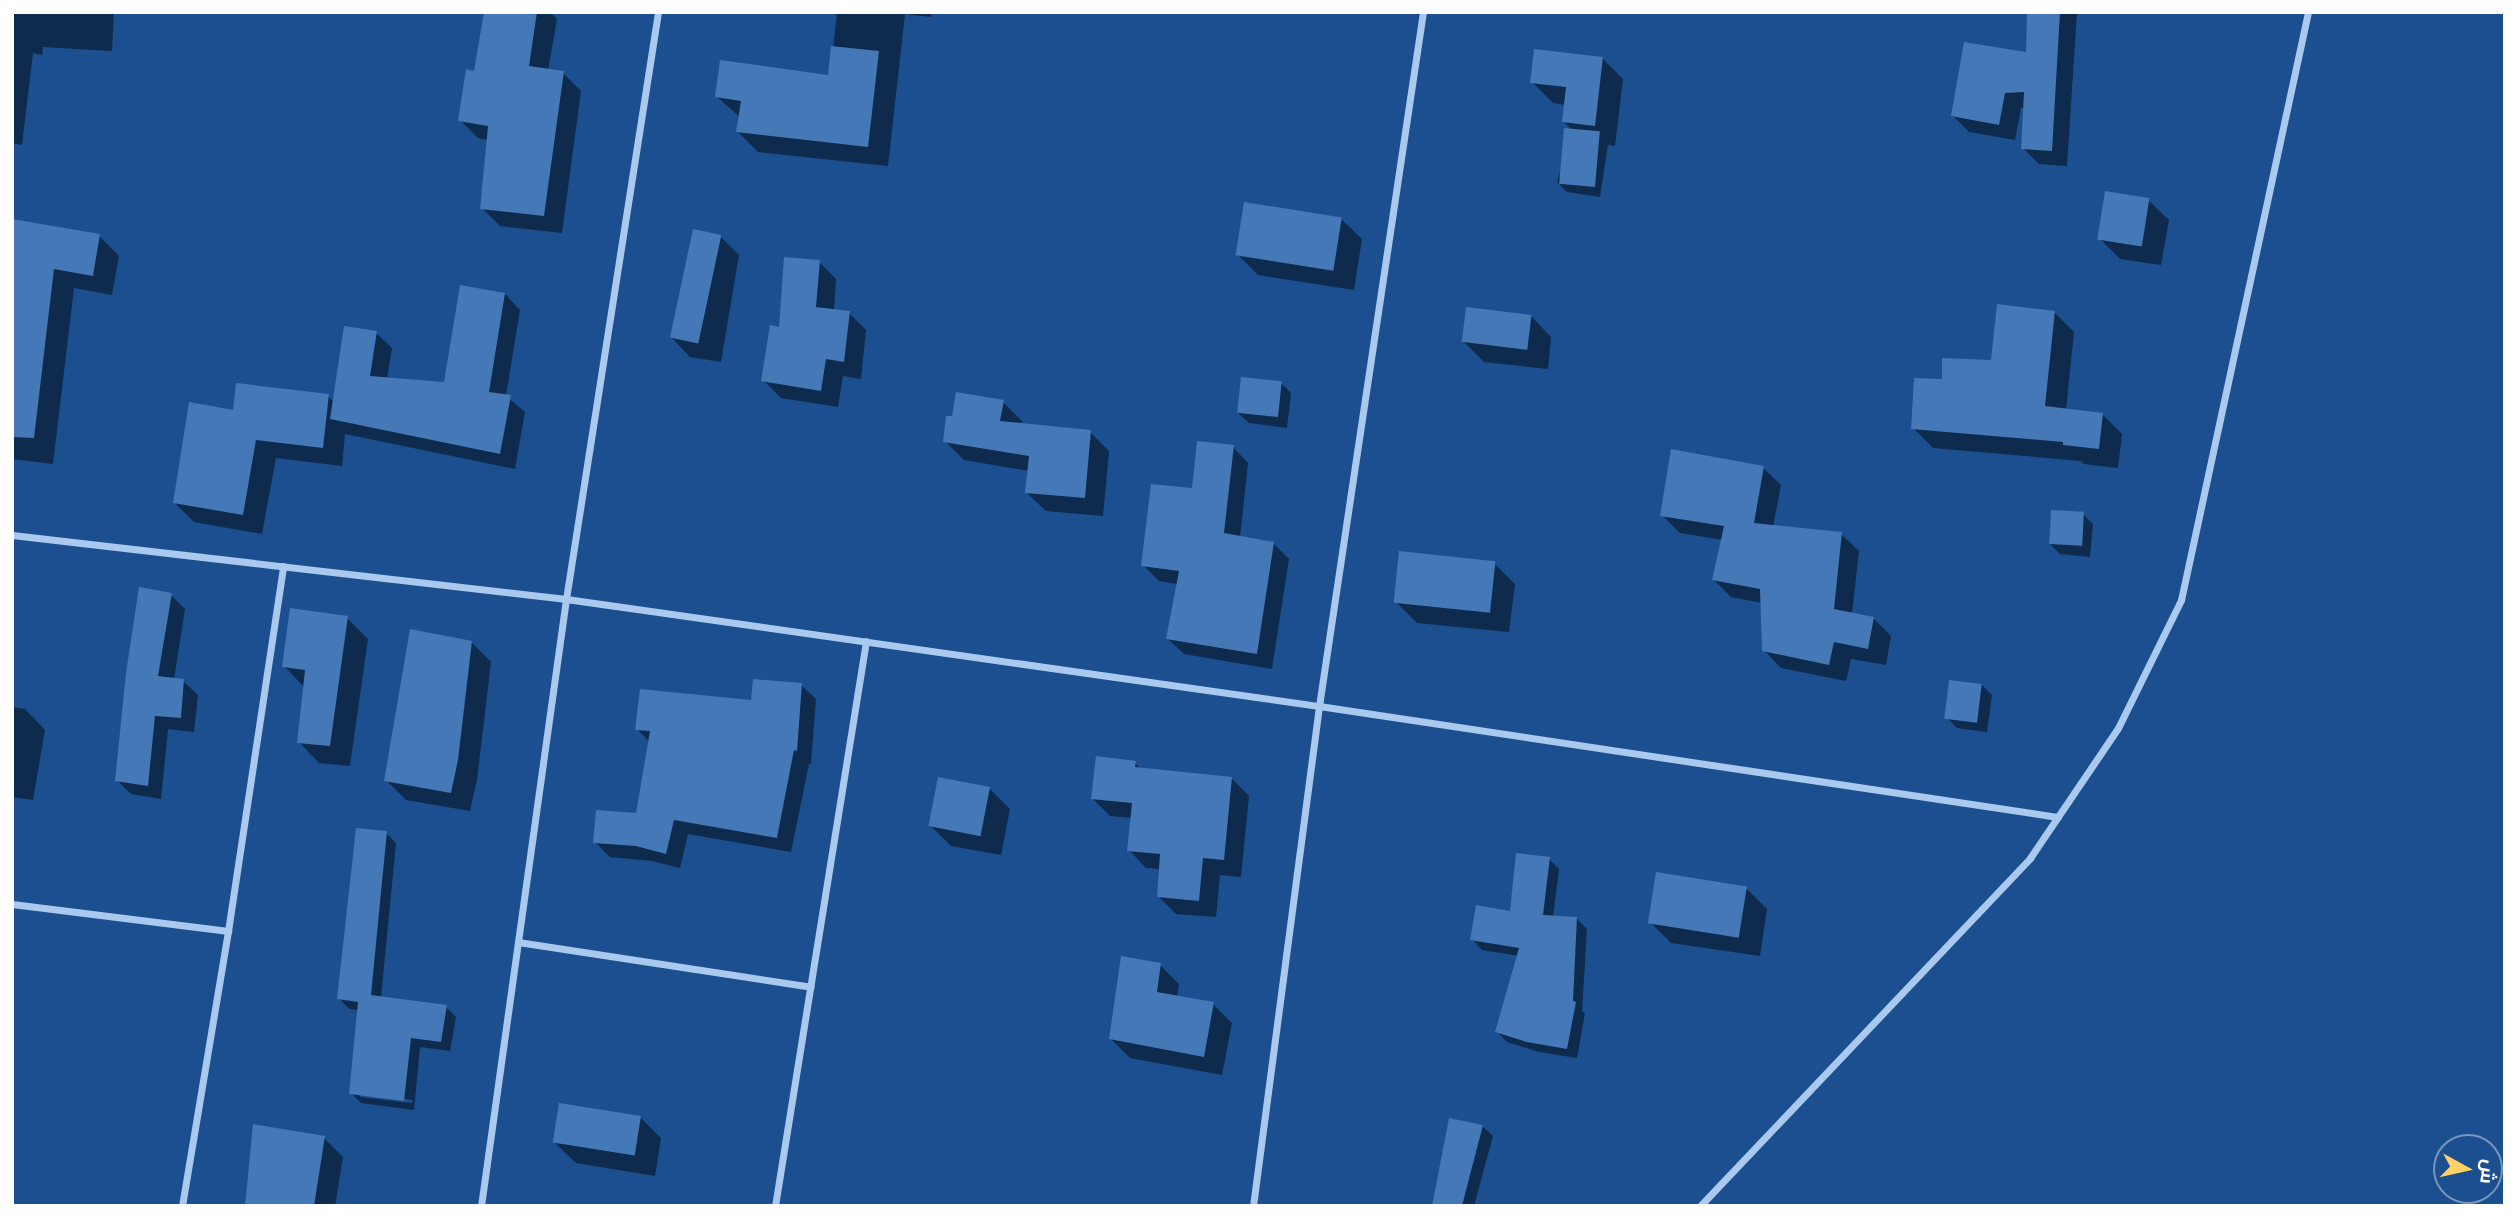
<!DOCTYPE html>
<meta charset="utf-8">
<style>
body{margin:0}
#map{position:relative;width:2517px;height:1218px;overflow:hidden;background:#1b4f8f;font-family:"Alegreya Sans",Cairo,sans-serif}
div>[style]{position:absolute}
.shadow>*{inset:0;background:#0007}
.building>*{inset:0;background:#4478b7;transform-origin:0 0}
.minor>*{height:7px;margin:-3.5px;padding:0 3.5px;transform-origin:3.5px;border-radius:3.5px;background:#a9c9ee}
span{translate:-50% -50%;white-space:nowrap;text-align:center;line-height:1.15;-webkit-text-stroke:7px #1b4f8f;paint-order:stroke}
.frame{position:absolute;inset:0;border:14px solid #fff;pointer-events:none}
.north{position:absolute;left:2433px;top:1134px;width:70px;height:70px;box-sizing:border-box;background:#1b4f8f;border:2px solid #7695bc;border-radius:50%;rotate:98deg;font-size:19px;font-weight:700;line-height:28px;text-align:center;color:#fff}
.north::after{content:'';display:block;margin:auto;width:24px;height:32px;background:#ffd166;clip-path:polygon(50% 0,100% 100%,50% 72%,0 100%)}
</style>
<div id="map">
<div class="shadow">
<div style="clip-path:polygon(12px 12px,114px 12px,112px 51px,43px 47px,42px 55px,33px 53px,22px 145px,12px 143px)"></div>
<div style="clip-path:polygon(486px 12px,550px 12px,557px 19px,548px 71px,563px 73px,581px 91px,562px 233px,500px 226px,482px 208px,489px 140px,478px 138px,460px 120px,476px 73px)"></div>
<div style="clip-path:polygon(837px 12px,932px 12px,931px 17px,905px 14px,888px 166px,758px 152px,738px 132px,740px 117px,717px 97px,830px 77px)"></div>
<div style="clip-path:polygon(2029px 12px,2077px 12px,2067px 166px,2039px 164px,2023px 148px,2025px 108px,2021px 108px,2015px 140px,1969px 132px,1953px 116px,2027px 54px)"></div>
<div style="clip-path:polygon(1603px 59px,1623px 79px,1615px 146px,1608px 145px,1600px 197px,1567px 192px,1557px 182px,1573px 131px,1564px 122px,1566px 105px,1553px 103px,1532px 82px)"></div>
<div style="clip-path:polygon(2148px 200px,2169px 220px,2161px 265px,2120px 259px,2099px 238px)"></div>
<div style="clip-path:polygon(1341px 219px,1362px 239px,1354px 290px,1258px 275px,1237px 254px)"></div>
<div style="clip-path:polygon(12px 221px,99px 236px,119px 256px,112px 295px,74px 288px,53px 464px,12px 459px)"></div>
<div style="clip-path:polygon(720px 236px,739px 255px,721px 362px,690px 357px,672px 338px)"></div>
<div style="clip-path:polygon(819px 262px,836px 279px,834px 311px,849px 313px,866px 330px,861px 379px,843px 376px,838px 407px,781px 398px,763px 380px,780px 329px)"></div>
<div style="clip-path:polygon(505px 294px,520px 310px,506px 396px,525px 412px,515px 469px,345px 434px,342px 466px,276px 458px,262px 534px,194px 522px,175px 503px,235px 412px,328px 396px,334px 402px,376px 333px,392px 348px,387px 379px,446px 384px)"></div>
<div style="clip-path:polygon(2054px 312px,2074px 332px,2066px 410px,2102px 414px,2122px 434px,2118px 468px,2084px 464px,2081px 461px,1933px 448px,1913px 428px,1944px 380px,1992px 362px)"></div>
<div style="clip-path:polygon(1531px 316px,1551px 337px,1548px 369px,1484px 362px,1463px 341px)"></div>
<div style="clip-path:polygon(1281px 383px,1291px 393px,1287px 428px,1249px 423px,1238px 413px)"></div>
<div style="clip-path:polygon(1003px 402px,1022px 421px,1021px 425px,1090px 432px,1109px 451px,1103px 516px,1046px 511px,1027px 493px,1029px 471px,964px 460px,945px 441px)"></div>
<div style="clip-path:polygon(1233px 447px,1248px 463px,1240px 538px,1273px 543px,1289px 559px,1272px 669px,1184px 654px,1168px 639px,1178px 584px,1159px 581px,1143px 565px,1194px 490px)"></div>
<div style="clip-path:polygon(1763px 468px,1781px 485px,1773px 527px,1841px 534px,1859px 551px,1852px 614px,1873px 618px,1891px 636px,1886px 665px,1851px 659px,1846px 681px,1781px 668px,1764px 650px,1762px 603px,1731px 597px,1713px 579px,1723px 540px,1680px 533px,1662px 515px)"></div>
<div style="clip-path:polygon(2083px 514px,2093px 524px,2090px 557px,2060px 554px,2050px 544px)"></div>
<div style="clip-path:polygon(1494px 563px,1515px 584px,1509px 632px,1417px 623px,1396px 602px)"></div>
<div style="clip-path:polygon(171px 595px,185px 609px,174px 680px,183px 681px,198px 695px,194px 732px,168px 729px,161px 799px,131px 794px,117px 780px)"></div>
<div style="clip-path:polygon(347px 618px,368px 639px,350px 766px,319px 763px,299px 742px,304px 687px,284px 666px)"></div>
<div style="clip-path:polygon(471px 642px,491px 662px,477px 780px,470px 811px,406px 800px,386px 780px)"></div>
<div style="clip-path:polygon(801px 685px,816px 699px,811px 764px,809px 764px,791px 852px,688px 834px,680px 868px,652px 861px,610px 857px,595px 842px,637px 815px,650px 742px,637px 729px,753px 702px)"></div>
<div style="clip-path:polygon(1982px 685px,1992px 695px,1987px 732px,1957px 728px,1947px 718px)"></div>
<div style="clip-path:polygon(12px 707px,25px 709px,45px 730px,33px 800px,12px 797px)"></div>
<div style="clip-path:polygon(1135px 763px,1142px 770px,1232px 779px,1249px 796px,1241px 877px,1220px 875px,1216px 917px,1176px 914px,1158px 896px,1161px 869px,1146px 868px,1129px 850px,1132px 818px,1110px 816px,1092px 798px)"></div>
<div style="clip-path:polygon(990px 789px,1010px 809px,1001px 855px,951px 846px,930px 825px)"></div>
<div style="clip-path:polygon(evenodd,386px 833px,396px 843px,381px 998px,446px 1007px,456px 1017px,450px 1051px,420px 1047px,414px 1110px,361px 1103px,351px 1093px,359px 1010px,349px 1009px,339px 998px,386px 833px,360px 1093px,413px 1100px,412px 1103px,360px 1097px,360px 1093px)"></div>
<div style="clip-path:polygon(1549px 859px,1559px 869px,1553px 917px,1577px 919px,1587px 929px,1582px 1011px,1585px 1013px,1577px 1058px,1539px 1052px,1507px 1042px,1497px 1032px,1519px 956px,1482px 950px,1472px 939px,1512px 913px)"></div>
<div style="clip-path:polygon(1747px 889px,1767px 909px,1760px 956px,1671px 943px,1650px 922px)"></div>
<div style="clip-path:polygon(1160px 965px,1179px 984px,1177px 997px,1213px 1004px,1232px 1023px,1222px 1075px,1130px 1058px,1111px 1039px)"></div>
<div style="clip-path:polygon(640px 1117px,661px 1138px,655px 1176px,576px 1163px,555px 1143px)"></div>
<div style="clip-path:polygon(1482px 1126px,1493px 1136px,1474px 1206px,1434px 1206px)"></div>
<div style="clip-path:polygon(324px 1138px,343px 1157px,335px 1206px,246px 1206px)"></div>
</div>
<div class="building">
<div style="clip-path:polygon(484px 12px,537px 12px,529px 66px,564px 71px,544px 216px,480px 209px,488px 126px,458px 121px,466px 69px,474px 71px)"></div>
<div style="clip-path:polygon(2027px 12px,2060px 12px,2052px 151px,2021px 149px,2024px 92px,2005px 93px,1999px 125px,1951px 116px,1964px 42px,2026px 52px)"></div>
<div style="clip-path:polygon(831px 46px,879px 51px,868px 147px,736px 132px,741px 101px,715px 97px,720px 60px,828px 75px)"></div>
<div style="clip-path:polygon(1534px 49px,1603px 57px,1595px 126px,1562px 122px,1566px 87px,1530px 83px)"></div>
<div style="left:1564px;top:128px;width:36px;height:56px;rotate:5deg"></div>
<div style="left:2105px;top:191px;width:45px;height:49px;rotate:9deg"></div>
<div style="left:1244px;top:202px;width:99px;height:54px;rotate:9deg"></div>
<div style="clip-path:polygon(12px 219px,100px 234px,93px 276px,54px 269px,34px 438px,12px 437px)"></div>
<div style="left:693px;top:229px;width:29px;height:111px;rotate:12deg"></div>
<div style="clip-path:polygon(784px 257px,820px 260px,816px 307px,850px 311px,844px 362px,826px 359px,821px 391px,761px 381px,770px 325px,779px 327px)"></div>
<div style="clip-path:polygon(460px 285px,505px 293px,489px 392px,511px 395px,500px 454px,330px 419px,344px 326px,377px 331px,370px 376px,444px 382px)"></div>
<div style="clip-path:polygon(1997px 304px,2055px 311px,2045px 406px,2103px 413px,2099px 449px,2063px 445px,2063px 442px,1911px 429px,1914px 378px,1942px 379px,1942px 358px,1991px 360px)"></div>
<div style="left:1466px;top:307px;width:66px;height:35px;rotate:7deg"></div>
<div style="left:1241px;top:377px;width:41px;height:36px;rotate:6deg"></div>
<div style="clip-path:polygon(236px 383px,329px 394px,323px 448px,256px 440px,243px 515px,173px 503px,189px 402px,233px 410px)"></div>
<div style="clip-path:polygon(956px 392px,1004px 400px,1000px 421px,1091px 430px,1085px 498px,1025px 493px,1029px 456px,943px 442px,946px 416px,952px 416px)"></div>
<div style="clip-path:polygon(1197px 441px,1234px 445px,1224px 533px,1274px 542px,1257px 654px,1166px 639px,1179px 571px,1141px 566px,1151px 484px,1192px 488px)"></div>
<div style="clip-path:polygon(1671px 449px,1764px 466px,1754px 523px,1842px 532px,1834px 609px,1874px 617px,1868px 649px,1834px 642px,1829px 665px,1762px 651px,1760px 589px,1712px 580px,1724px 526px,1660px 516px)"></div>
<div style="left:2051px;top:510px;width:33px;height:34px;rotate:3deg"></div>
<div style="left:1399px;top:551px;width:97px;height:52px;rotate:6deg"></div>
<div style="clip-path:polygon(139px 587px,172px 593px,158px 676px,184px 679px,181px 718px,155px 716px,148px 786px,115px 781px,126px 673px)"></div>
<div style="clip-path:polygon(290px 608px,348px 616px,330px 746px,297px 743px,305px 670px,282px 667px)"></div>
<div style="clip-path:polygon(410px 629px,472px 641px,458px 760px,451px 793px,384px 781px)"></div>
<div style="clip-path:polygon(753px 679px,802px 683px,797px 751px,794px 750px,777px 838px,674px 820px,666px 854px,636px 846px,593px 843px,596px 810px,636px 813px,650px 731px,635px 730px,640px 689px,751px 700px)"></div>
<div style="left:1949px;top:680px;width:33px;height:39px;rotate:7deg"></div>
<div style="clip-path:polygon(1096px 756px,1136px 761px,1135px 767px,1232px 777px,1224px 860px,1203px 858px,1199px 901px,1157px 897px,1160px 854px,1127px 851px,1132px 803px,1091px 799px)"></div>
<div style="left:938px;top:777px;width:53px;height:50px;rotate:11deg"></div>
<div style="clip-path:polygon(356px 828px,387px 831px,371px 995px,447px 1005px,441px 1042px,411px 1038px,404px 1101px,349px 1094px,358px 1002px,337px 999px)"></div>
<div style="clip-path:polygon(1516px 853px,1550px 857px,1543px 915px,1577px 917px,1573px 1001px,1576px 1002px,1567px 1049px,1527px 1042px,1495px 1032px,1519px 948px,1470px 940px,1476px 905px,1510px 911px)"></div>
<div style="left:1656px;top:872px;width:92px;height:52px;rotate:9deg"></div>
<div style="clip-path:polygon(1121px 956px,1161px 963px,1157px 992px,1214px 1002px,1204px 1057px,1109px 1039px)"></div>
<div style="left:559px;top:1103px;width:83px;height:40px;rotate:9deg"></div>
<div style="clip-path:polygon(1449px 1118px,1483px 1125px,1462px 1206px,1432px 1206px)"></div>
<div style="clip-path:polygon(253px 1124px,325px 1136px,314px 1206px,245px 1206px)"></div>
</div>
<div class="minor">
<div style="left:12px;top:535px;width:558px;rotate:6.59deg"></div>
<div style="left:566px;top:599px;width:761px;rotate:8.09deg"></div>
<div style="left:1319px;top:706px;width:747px;rotate:8.54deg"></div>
<div style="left:12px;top:904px;width:218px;rotate:7.1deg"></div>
<div style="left:518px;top:942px;width:296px;rotate:8.7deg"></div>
<div style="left:182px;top:1206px;width:279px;rotate:-80.5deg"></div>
<div style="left:228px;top:931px;width:369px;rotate:-81.4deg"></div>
<div style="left:481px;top:1206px;width:613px;rotate:-82.03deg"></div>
<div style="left:566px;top:599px;width:594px;rotate:-81.09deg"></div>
<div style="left:775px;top:1206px;width:572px;rotate:-80.85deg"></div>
<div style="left:1253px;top:1206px;width:504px;rotate:-82.48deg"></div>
<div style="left:1319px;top:706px;width:702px;rotate:-81.48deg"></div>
<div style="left:1700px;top:1206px;width:480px;rotate:-46.5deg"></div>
<div style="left:2030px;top:858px;width:157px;rotate:-55.9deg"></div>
<div style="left:2118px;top:728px;width:143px;rotate:-63.8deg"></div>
<div style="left:2181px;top:600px;width:602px;rotate:-77.81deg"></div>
</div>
<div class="frame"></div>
<div class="north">ش</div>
</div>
